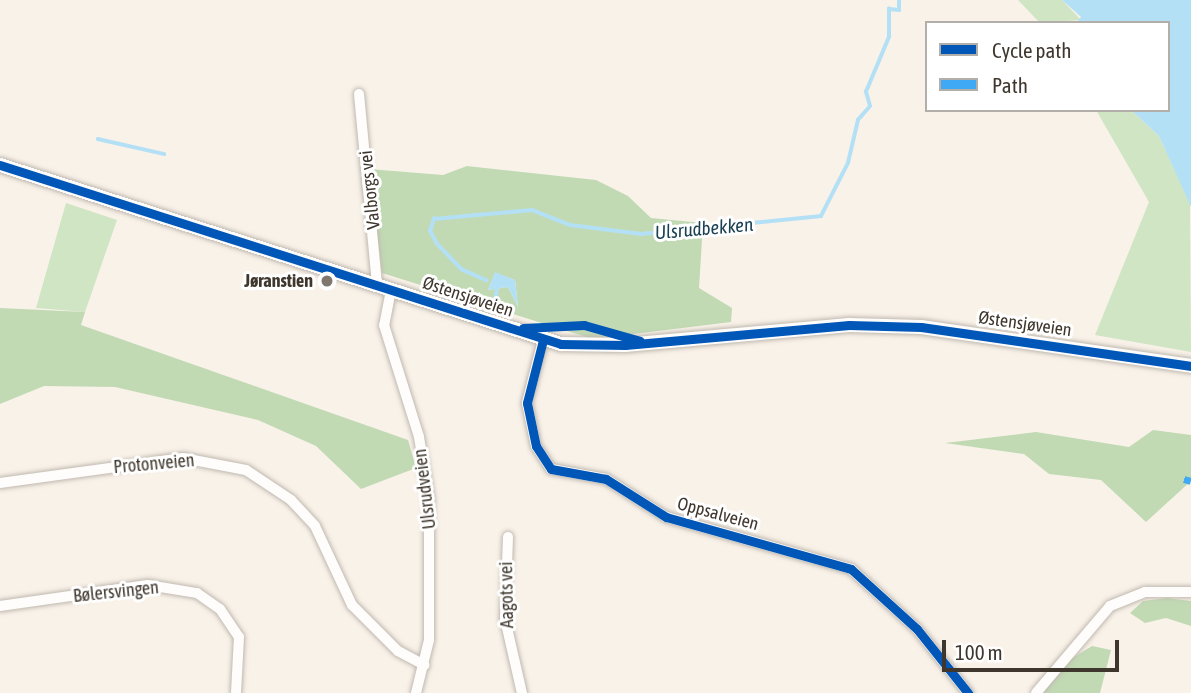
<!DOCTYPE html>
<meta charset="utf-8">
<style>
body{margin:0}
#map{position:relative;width:1191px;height:693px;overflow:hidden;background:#f9f2e9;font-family:"Asap Condensed",sans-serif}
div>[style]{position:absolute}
.green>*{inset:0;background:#d0e5c3}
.forest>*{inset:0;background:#c1dab4}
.water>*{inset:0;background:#b4e0f6}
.stream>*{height:3.5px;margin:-1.75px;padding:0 1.75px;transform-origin:1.75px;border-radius:1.75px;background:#b4e0f6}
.roads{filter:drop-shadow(0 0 2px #c0b9b0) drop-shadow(0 0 2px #c0b9b0)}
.minor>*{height:10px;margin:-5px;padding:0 5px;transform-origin:5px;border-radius:5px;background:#fefdfc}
.secondary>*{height:14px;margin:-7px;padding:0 7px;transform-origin:7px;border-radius:7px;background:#fefdfc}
.quiet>*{height:7px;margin-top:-3.5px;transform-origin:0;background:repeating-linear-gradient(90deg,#3fa9f5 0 14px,transparent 0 21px)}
.cycleway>*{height:9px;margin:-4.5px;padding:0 4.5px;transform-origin:4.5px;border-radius:4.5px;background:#0057b8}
.dots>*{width:19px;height:19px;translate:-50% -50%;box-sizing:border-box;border:4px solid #fff;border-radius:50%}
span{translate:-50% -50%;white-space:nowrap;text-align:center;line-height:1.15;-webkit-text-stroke:6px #fff;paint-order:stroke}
.street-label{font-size:18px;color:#3f372d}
.poi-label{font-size:18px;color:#3f372d;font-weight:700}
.right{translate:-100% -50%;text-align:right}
.water-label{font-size:19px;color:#1b4153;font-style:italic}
.legend{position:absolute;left:925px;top:21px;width:245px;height:91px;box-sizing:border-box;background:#fff;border:2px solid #b2afab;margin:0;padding:9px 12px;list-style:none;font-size:21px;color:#3f372d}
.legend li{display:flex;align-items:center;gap:14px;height:35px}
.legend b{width:35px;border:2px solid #b2afab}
.scale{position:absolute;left:942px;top:640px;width:177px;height:32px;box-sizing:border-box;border:4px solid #3f372d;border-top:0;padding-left:9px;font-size:21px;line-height:24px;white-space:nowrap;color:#3f372d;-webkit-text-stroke:5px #fff;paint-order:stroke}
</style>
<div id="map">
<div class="green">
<div style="clip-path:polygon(1018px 0,1062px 0,1081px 20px,1040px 23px)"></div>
<div style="clip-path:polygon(1096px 110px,1131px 110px,1159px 136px,1190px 203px,1191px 352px,1095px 335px,1149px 202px)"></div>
<div style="clip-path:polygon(66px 203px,117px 220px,85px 312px,36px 308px)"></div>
</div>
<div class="forest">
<div style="clip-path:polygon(evenodd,467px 166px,596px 180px,628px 196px,651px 218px,703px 223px,699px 288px,732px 308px,731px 322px,593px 339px,382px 273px,369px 169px,443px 175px,467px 166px,495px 273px,515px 280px,518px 307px,508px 287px,488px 290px,495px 273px)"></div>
<div style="clip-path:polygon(0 308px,85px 312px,81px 325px,408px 440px,416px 468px,361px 489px,316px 446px,258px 420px,115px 387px,44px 386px,0 404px)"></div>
<div style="clip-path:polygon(1153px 430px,1191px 435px,1191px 481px,1146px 522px,1101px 480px,1049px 474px,1024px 454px,945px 443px,1036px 432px,1129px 447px)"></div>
<div style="clip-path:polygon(1167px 598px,1191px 601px,1191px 626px,1166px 618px,1145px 623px,1130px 613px,1143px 601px)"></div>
<div style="clip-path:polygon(1092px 646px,1111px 650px,1100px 693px,1043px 693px,1066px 662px)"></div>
</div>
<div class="water">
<div style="clip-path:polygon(1062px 0,1191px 0,1191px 207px,1159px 136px,1131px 110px,1168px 110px,1168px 23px,1076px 23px,1081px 17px)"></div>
<div style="clip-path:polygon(495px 272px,515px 280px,518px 307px,508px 287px,488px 290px)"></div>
</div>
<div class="stream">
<div style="left:98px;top:139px;width:68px;rotate:12.8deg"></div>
<div style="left:487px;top:281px;width:27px;rotate:-156deg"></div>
<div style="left:462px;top:270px;width:36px;rotate:-134deg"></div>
<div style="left:437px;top:244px;width:15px;rotate:-118deg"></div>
<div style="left:430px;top:231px;width:13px;rotate:-72deg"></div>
<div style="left:434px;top:219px;width:98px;rotate:-5.2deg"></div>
<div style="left:532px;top:210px;width:41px;rotate:21.5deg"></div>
<div style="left:570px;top:225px;width:72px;rotate:7.2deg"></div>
<div style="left:641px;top:234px;width:181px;rotate:-5.7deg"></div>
<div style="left:821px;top:216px;width:59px;rotate:-63deg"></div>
<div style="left:848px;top:163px;width:44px;rotate:-76.9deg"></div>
<div style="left:858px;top:120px;width:18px;rotate:-49deg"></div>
<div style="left:870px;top:106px;width:15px;rotate:-106deg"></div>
<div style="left:866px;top:92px;width:60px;rotate:-67.3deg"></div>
<div style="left:889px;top:37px;width:28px;rotate:-90deg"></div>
<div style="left:889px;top:9px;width:10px;rotate:6deg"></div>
<div style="left:899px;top:10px;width:10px;rotate:-90deg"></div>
<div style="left:494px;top:309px;width:21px;rotate:-82deg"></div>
</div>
<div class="roads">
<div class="minor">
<div style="left:359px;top:94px;width:193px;rotate:84.6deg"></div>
<div style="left:391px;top:290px;width:36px;rotate:101deg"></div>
<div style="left:384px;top:325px;width:117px;rotate:72.6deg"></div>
<div style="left:419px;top:437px;width:62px;rotate:80.7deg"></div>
<div style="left:429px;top:498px;width:142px;rotate:90deg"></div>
<div style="left:429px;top:640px;width:55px;rotate:103.8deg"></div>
<div style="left:543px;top:340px;width:65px;rotate:104.3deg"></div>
<div style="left:527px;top:403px;width:44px;rotate:78.2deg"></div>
<div style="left:536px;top:446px;width:27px;rotate:57deg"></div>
<div style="left:551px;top:469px;width:56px;rotate:10.3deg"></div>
<div style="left:606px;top:479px;width:71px;rotate:32.3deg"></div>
<div style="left:666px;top:517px;width:192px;rotate:15.7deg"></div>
<div style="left:851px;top:569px;width:89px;rotate:42.3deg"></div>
<div style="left:917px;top:629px;width:82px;rotate:51.4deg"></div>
<div style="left:0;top:483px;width:185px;rotate:-7.8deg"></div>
<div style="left:183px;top:458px;width:64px;rotate:10.8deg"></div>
<div style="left:246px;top:470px;width:54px;rotate:33.7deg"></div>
<div style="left:291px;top:500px;width:35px;rotate:47deg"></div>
<div style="left:315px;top:526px;width:87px;rotate:64.9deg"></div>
<div style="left:352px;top:605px;width:65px;rotate:45deg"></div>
<div style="left:398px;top:651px;width:30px;rotate:28deg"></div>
<div style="left:508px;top:537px;width:82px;rotate:92.1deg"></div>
<div style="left:505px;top:619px;width:76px;rotate:77.1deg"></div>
<div style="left:0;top:606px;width:149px;rotate:-8.1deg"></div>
<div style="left:148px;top:585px;width:50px;rotate:9.3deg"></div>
<div style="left:197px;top:593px;width:28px;rotate:35deg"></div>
<div style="left:220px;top:609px;width:34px;rotate:56deg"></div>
<div style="left:239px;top:637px;width:56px;rotate:93.1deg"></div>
<div style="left:1036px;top:693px;width:114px;rotate:-49.6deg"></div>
<div style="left:1110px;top:606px;width:38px;rotate:-22deg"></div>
<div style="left:1145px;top:592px;width:46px"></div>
</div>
<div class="secondary">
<div style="left:0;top:165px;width:589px;rotate:17.7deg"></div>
<div style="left:561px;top:344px;width:64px;rotate:0.9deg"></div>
<div style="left:625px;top:345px;width:225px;rotate:-5.1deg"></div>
<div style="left:849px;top:325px;width:72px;rotate:1.6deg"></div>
<div style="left:921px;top:327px;width:273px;rotate:8.2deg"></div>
</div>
</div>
<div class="quiet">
<div style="left:1184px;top:479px;width:7px;rotate:16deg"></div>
</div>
<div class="cycleway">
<div style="left:0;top:165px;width:589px;rotate:17.7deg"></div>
<div style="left:561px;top:344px;width:64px;rotate:0.9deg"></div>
<div style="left:625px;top:345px;width:225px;rotate:-5.1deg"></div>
<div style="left:849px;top:325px;width:72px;rotate:1.6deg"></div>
<div style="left:921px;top:327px;width:273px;rotate:8.2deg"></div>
<div style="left:523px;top:328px;width:61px;rotate:-2.8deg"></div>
<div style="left:584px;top:325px;width:58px;rotate:15.9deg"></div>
<div style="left:543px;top:340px;width:65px;rotate:104.3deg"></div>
<div style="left:527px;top:403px;width:44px;rotate:78.2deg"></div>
<div style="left:536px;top:446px;width:27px;rotate:57deg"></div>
<div style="left:551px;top:469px;width:56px;rotate:10.3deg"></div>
<div style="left:606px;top:479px;width:71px;rotate:32.3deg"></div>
<div style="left:666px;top:517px;width:192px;rotate:15.7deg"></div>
<div style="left:851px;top:569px;width:89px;rotate:42.3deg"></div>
<div style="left:917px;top:629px;width:82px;rotate:51.4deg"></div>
</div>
<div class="dots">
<div style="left:327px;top:281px;background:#80786f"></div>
</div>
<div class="street-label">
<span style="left:370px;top:190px;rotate:-96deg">Valborgs vei</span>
<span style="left:468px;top:297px;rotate:18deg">Østensjøveien</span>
<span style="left:1025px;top:324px;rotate:8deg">Østensjøveien</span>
<span style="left:154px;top:464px;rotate:-5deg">Protonveien</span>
<span style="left:425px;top:489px;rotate:-97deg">Ulsrudveien</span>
<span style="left:718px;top:514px;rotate:15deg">Oppsalveien</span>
<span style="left:116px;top:592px;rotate:-6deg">Bølersvingen</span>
<span style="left:507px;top:595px;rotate:-91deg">Aagots vei</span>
</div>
<div class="poi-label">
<span class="right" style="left:313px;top:281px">Jøranstien</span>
</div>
<div class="water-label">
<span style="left:704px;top:229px;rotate:-5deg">Ulsrudbekken</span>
</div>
<ul class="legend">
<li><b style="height:9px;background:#0057b8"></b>Cycle path</li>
<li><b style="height:9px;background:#3fa9f5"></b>Path</li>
</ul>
<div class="scale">100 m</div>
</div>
